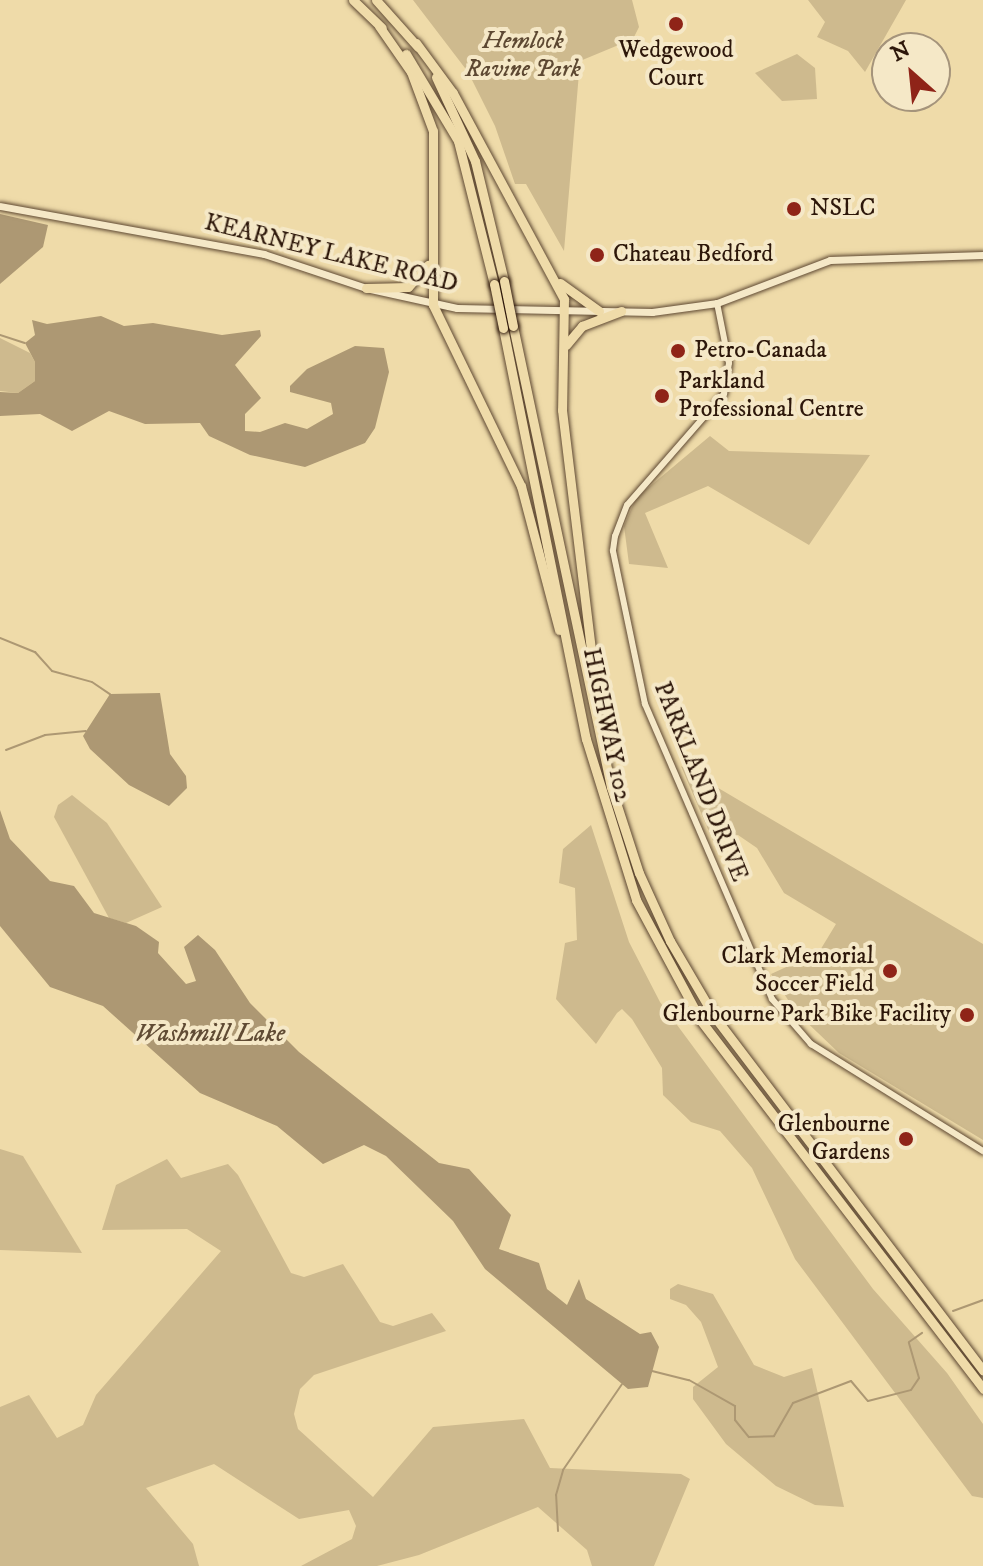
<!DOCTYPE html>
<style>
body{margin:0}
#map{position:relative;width:983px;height:1566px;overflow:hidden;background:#efdba9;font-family:"IM FELL DW Pica",serif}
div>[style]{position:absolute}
.green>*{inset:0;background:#ceba8e}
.water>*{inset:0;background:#ad9873}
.stream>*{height:2px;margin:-1px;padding:0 1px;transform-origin:1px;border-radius:1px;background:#ad9873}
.roads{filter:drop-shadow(0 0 2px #5e4832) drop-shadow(0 0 2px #5e4832)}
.tertiary>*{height:6px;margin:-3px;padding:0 3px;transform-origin:3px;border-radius:3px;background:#f5e8c7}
.secondary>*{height:7px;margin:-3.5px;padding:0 3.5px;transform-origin:3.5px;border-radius:3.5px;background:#f5e8c7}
.motorway>*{height:9px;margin:-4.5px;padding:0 4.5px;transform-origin:4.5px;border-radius:4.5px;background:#efdba9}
.bridges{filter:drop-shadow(0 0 2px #2d170a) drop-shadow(0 0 2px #2d170a)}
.motorway-bridge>*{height:9px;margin:-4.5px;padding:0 4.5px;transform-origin:4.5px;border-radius:4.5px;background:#efdba9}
.dots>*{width:22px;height:22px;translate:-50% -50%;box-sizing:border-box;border:4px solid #f5e8c7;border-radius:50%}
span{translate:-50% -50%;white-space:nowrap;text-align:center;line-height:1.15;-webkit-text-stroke:8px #f5e8c7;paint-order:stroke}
.park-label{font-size:24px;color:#5d4832;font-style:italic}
.poi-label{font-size:24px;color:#2d170a}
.left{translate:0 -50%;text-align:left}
.right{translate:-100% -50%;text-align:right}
.street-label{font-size:24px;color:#2d170a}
.water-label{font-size:26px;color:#604b34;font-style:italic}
.north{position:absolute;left:871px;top:32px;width:80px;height:80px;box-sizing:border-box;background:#f5e8c7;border:2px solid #a5947b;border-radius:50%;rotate:333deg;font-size:22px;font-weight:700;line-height:32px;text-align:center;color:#2d170a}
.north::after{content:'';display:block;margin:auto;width:28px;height:36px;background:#8f2418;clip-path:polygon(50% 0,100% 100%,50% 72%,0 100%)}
</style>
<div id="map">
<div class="green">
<div style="clip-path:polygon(413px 0,632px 0,639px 27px,633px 39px,580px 61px,564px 251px,526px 184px,515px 184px,495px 126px,468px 72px)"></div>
<div style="clip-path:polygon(808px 0,906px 0,865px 72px,848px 51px,817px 37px,825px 22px)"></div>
<div style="clip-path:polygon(797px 54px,815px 68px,817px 99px,782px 101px,755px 73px)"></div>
<div style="clip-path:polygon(0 338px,30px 353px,35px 362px,35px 381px,18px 393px,0 391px)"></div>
<div style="clip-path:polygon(710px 436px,729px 451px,870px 455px,809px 545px,708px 486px,645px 513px,668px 568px,629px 564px,624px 526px,636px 498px)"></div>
<div style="clip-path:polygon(681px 766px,983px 944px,983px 1140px,839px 1053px,796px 1012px,771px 974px,819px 952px,836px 924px,784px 893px,757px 848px,738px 835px,713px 841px)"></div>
<div style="clip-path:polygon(72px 795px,107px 823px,162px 907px,126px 923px,109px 918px,54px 817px,58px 805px)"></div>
<div style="clip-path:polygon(591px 825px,629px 942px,660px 1002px,873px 1289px,947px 1373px,983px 1424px,983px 1498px,972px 1496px,795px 1259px,752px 1168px,720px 1131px,691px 1122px,663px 1095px,662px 1068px,632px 1019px,622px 1009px,617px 1013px,596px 1044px,556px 999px,565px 943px,577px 940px,575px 888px,559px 883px,563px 849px)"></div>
<div style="clip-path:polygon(0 1149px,23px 1156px,82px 1253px,0 1250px)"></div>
<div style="clip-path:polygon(167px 1159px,181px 1178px,228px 1164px,238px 1175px,291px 1273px,304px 1277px,343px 1264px,380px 1322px,393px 1326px,432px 1313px,446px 1331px,314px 1375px,300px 1389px,294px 1414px,298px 1429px,373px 1497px,433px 1427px,524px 1419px,550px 1468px,681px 1474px,690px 1479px,654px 1566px,592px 1566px,587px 1550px,538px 1507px,419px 1555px,377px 1566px,301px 1566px,352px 1539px,356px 1526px,349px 1510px,299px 1519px,214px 1464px,146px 1488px,193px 1544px,199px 1566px,0 1566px,0 1407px,29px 1395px,57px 1438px,83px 1425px,96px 1395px,221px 1251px,187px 1229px,102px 1230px,116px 1185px)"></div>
<div style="clip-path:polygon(678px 1284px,713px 1294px,754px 1365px,784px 1377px,812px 1368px,844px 1507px,815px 1505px,776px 1486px,726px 1444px,693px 1399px,693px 1387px,718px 1367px,701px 1322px,686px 1305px,670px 1299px,670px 1289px)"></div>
</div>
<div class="water">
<div style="clip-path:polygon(0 214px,48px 225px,43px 247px,0 284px)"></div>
<div style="clip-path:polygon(101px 316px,124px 326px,153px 323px,222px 335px,260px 330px,261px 336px,235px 365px,261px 398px,245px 414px,245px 431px,260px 432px,285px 423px,307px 429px,333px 414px,331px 403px,290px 392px,290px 386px,307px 369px,355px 346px,384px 348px,389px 372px,375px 428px,365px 443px,305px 467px,250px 455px,209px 436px,200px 423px,145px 424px,109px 411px,72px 431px,40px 414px,0 416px,0 392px,18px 393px,35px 381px,35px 362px,25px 343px,35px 335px,32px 320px,47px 324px)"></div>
<div style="clip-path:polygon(160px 693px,170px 754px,186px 776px,187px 788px,169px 806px,129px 785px,90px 749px,83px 736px,110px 694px)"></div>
<div style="clip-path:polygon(0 810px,10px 839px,50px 881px,74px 886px,94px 913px,136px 926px,159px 942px,158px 953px,186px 984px,196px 981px,184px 947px,198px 935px,215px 950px,250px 1003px,299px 1052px,439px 1163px,469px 1169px,511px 1215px,499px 1249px,539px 1263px,547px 1289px,567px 1305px,579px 1279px,586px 1299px,640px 1334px,651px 1332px,659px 1347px,648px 1387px,628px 1389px,485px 1269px,453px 1221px,386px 1156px,364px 1145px,323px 1164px,277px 1126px,200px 1093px,103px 1006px,50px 987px,0 926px)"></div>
</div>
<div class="stream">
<div style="left:0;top:335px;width:26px;rotate:18deg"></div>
<div style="left:0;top:638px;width:38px;rotate:22deg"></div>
<div style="left:35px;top:652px;width:25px;rotate:48deg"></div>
<div style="left:52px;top:671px;width:41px;rotate:15.4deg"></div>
<div style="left:92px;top:682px;width:22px;rotate:34deg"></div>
<div style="left:6px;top:750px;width:42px;rotate:-21deg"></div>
<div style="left:45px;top:735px;width:41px;rotate:-5.6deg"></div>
<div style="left:953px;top:1311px;width:32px;rotate:-20deg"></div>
<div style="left:652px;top:1371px;width:38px;rotate:14deg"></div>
<div style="left:689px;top:1380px;width:53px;rotate:29.5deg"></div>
<div style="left:735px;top:1406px;width:14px;rotate:90deg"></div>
<div style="left:735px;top:1420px;width:22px;rotate:51deg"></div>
<div style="left:749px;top:1437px;width:25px;rotate:-2deg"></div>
<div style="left:774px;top:1436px;width:38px;rotate:-60deg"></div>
<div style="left:793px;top:1403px;width:62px;rotate:-20.8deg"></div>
<div style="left:851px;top:1381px;width:26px;rotate:50deg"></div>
<div style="left:868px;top:1401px;width:44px;rotate:-14.3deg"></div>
<div style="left:911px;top:1390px;width:14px;rotate:-56deg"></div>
<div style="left:919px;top:1378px;width:37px;rotate:-106deg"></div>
<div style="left:909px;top:1342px;width:16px;rotate:-35deg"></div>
<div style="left:558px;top:1531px;width:36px;rotate:-93deg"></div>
<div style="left:556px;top:1495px;width:26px;rotate:-74deg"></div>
<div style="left:563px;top:1470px;width:104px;rotate:-55.5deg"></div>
</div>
<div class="roads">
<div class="tertiary">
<div style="left:717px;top:303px;width:61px;rotate:78.7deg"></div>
<div style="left:729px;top:363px;width:31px;rotate:99deg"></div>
<div style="left:724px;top:394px;width:147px;rotate:131.1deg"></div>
<div style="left:627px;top:505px;width:33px;rotate:111deg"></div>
<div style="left:615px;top:536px;width:15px;rotate:98deg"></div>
<div style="left:613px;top:551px;width:156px;rotate:78.2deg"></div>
<div style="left:645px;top:704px;width:321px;rotate:66.7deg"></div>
<div style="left:772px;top:999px;width:60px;rotate:49.1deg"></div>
<div style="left:811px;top:1044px;width:203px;rotate:31.9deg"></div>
</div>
<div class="secondary">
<div style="left:0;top:206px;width:268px;rotate:10.3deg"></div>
<div style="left:264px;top:254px;width:108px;rotate:18.4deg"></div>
<div style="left:366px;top:288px;width:93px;rotate:12.4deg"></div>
<div style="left:457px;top:308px;width:195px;rotate:1.2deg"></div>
<div style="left:652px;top:312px;width:66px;rotate:-7.9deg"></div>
<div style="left:717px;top:303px;width:121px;rotate:-20.8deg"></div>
<div style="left:830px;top:260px;width:153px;rotate:-1.9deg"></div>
</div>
<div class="motorway">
<div style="left:353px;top:0;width:40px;rotate:44deg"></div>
<div style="left:376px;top:0;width:63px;rotate:48.2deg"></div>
<div style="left:379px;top:26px;width:56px;rotate:55.2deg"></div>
<div style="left:411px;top:72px;width:63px;rotate:69.6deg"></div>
<div style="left:433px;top:131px;width:174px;rotate:90deg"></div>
<div style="left:433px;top:305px;width:201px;rotate:64.1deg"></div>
<div style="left:521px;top:486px;width:149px;rotate:75.2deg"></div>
<div style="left:416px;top:43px;width:62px;rotate:53.5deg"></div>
<div style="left:453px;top:93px;width:234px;rotate:61.7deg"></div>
<div style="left:564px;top:299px;width:111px;rotate:91deg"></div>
<div style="left:562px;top:410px;width:301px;rotate:83.1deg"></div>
<div style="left:406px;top:54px;width:101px;rotate:59.1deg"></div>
<div style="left:458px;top:141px;width:147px;rotate:75.9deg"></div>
<div style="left:436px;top:77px;width:93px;rotate:65.1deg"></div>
<div style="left:475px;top:161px;width:123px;rotate:76.4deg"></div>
<div style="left:560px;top:283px;width:48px;rotate:35.7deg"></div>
<div style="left:366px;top:288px;width:42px;rotate:-1.4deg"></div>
<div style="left:408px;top:287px;width:30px;rotate:-48deg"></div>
<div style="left:513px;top:326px;width:471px;rotate:78deg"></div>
<div style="left:611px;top:787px;width:90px;rotate:72deg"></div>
<div style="left:639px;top:873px;width:75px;rotate:65.5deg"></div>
<div style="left:670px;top:941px;width:87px;rotate:59.6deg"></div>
<div style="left:714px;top:1016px;width:445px;rotate:52.8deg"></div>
<div style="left:503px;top:328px;width:419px;rotate:78.6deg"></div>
<div style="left:586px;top:739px;width:169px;rotate:72.7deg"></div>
<div style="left:636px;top:900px;width:137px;rotate:61.8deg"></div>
<div style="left:701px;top:1021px;width:464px;rotate:52.5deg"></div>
<div style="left:566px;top:345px;width:25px;rotate:-50deg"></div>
<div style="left:582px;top:326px;width:42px;rotate:-21deg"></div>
</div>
</div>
<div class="bridges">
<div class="motorway-bridge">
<div style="left:504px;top:281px;width:46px;rotate:78.7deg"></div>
<div style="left:494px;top:284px;width:45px;rotate:78.4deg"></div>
</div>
</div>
<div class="dots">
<div style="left:676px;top:24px;background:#8f2418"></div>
<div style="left:794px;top:209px;background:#8f2418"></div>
<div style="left:597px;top:255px;background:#8f2418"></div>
<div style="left:678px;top:351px;background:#8f2418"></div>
<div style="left:662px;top:396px;background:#8f2418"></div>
<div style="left:890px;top:971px;background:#8f2418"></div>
<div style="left:967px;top:1015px;background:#8f2418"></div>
<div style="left:906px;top:1139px;background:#8f2418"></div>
</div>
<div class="park-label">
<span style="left:523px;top:56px">Hemlock<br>Ravine Park</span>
</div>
<div class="poi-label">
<span style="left:676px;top:65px">Wedgewood<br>Court</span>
<span class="left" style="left:810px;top:209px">NSLC</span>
<span class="left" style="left:613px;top:255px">Chateau Bedford</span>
<span class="left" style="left:694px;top:351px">Petro-Canada</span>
<span class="left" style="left:678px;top:396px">Parkland<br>Professional Centre</span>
<span class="right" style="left:874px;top:971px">Clark Memorial<br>Soccer Field</span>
<span class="right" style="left:951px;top:1015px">Glenbourne Park Bike Facility</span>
<span class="right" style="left:890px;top:1139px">Glenbourne<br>Gardens</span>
</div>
<div class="street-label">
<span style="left:331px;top:254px;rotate:14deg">KEARNEY LAKE ROAD</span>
<span style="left:606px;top:725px;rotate:78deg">HIGHWAY 102</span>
<span style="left:700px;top:782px;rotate:68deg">PARKLAND DRIVE</span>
</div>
<div class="water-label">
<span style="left:210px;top:1034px">Washmill Lake</span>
</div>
<div class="north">N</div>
</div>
